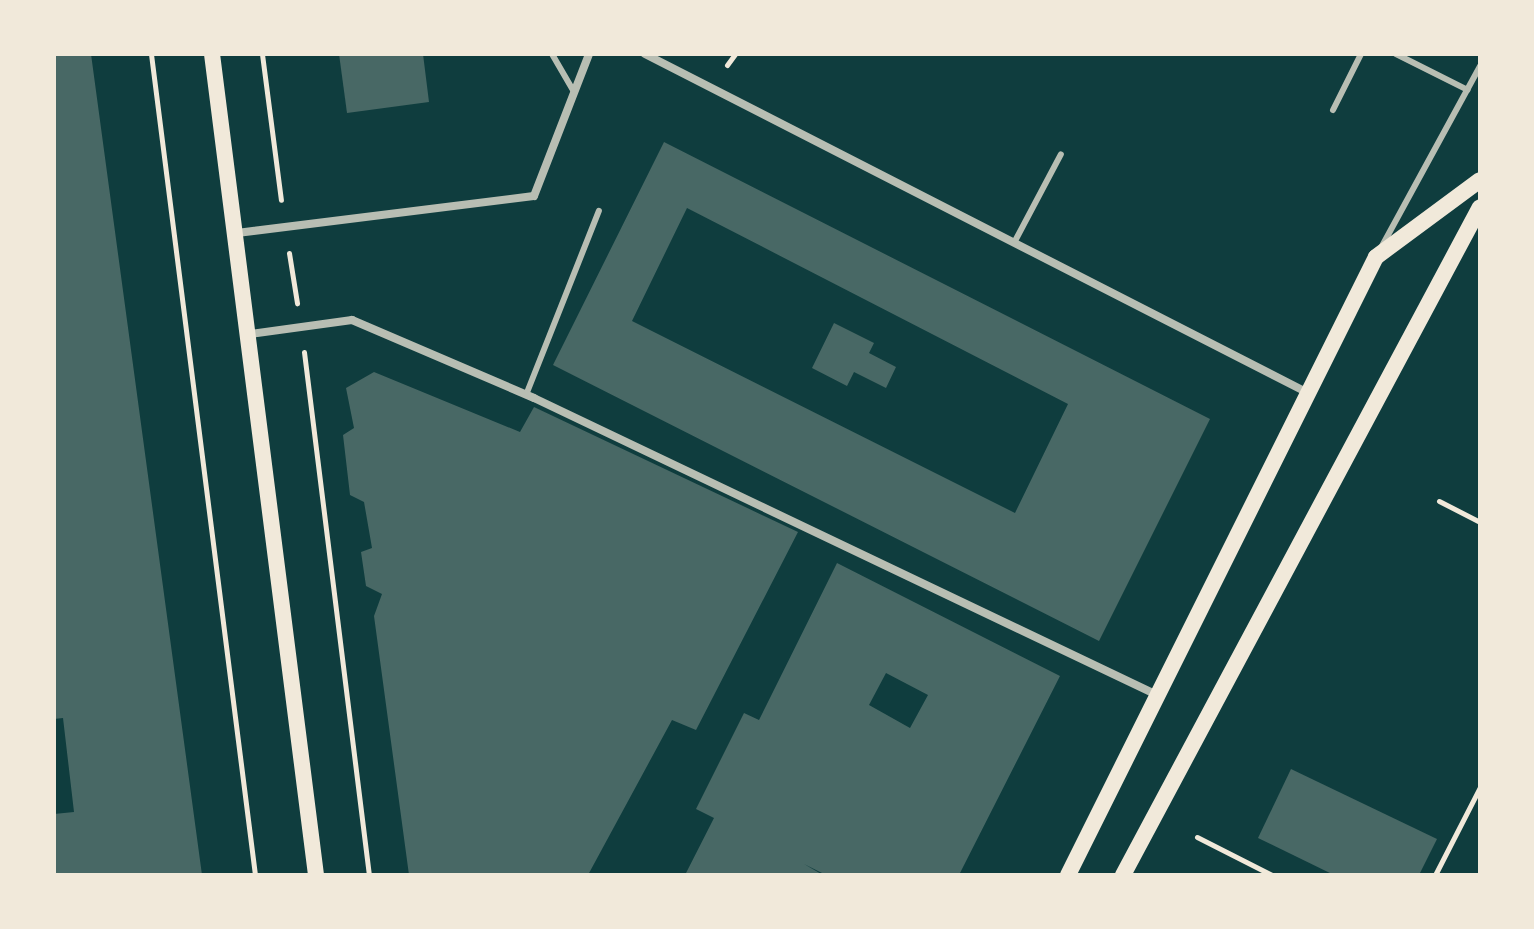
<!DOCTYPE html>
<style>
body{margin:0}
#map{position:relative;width:1534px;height:929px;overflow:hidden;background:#0f3d3e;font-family:Manrope,sans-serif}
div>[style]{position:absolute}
.building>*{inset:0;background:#486865}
.path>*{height:5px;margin:-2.5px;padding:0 2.5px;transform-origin:2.5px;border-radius:2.5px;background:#f1e9da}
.service>*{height:6px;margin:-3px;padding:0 3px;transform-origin:3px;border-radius:3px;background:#b8beb3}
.minor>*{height:8px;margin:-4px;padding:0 4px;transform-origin:4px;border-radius:4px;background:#b8beb3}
.secondary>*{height:16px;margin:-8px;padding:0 8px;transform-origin:8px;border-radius:8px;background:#f1e9da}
span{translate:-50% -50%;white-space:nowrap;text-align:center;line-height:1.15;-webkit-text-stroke:7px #f1e9da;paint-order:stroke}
.frame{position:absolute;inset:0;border:56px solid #f1e9da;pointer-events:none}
</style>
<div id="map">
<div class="building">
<div style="clip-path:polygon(54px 54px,91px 54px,202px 875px,54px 875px,54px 814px,74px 812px,63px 718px,54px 719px)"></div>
<div style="clip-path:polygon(339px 54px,423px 54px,429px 102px,347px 113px)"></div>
<div style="clip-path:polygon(evenodd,664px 142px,1210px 419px,1099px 641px,553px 365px,664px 142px,687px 208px,1068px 404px,1015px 513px,632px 321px,687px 208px)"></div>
<div style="clip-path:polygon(834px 323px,874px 343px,869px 353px,896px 367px,886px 388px,854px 372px,847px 386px,812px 368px)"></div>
<div style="clip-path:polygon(374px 372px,520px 432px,534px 407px,798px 532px,696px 730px,672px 720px,588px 875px,409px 875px,374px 616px,382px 594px,366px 586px,361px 552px,372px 548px,364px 502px,350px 495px,343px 435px,354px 428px,346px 388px)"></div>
<div style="clip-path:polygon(evenodd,837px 563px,1060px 676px,959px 875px,826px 875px,804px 864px,823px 875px,685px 875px,714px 818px,696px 809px,744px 713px,759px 720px,837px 563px,886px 673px,928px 695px,910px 728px,869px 705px,886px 673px)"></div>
<div style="clip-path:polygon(1291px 769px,1437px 839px,1419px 875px,1334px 875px,1258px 838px)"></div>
</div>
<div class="path">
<div style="left:151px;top:54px;width:828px;rotate:82.78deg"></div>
<div style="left:262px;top:54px;width:147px;rotate:82.6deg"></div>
<div style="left:727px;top:65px;width:14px;rotate:-54deg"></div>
<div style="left:289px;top:253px;width:51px;rotate:80.9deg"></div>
<div style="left:304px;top:352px;width:527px;rotate:82.92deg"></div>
<div style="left:1439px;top:501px;width:46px;rotate:27.1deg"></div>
<div style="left:1197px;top:837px;width:84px;rotate:26.9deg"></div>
<div style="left:1435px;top:875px;width:99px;rotate:-62.9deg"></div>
</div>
<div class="service">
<div style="left:552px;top:54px;width:44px;rotate:59.9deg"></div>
<div style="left:1396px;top:54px;width:80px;rotate:26.6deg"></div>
<div style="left:1333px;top:110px;width:63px;rotate:-63.4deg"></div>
<div style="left:1015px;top:241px;width:98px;rotate:-62.1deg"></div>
<div style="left:1382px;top:246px;width:205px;rotate:-61.4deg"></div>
<div style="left:526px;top:395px;width:198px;rotate:-68.4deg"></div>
</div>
<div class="minor">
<div style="left:645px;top:54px;width:747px;rotate:27.08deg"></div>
<div style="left:237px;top:233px;width:299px;rotate:-7.1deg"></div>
<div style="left:534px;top:196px;width:152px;rotate:-68.8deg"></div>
<div style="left:250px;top:334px;width:103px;rotate:-7.8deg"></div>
<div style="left:352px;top:320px;width:198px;rotate:23.2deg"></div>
<div style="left:534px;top:398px;width:690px;rotate:25.49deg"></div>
</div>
<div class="secondary">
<div style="left:212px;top:54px;width:828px;rotate:82.78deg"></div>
<div style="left:1068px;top:875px;width:690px;rotate:-63.51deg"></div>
<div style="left:1376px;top:257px;width:129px;rotate:-36.5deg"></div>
<div style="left:1123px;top:875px;width:757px;rotate:-61.88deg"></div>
</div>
<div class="frame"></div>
</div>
